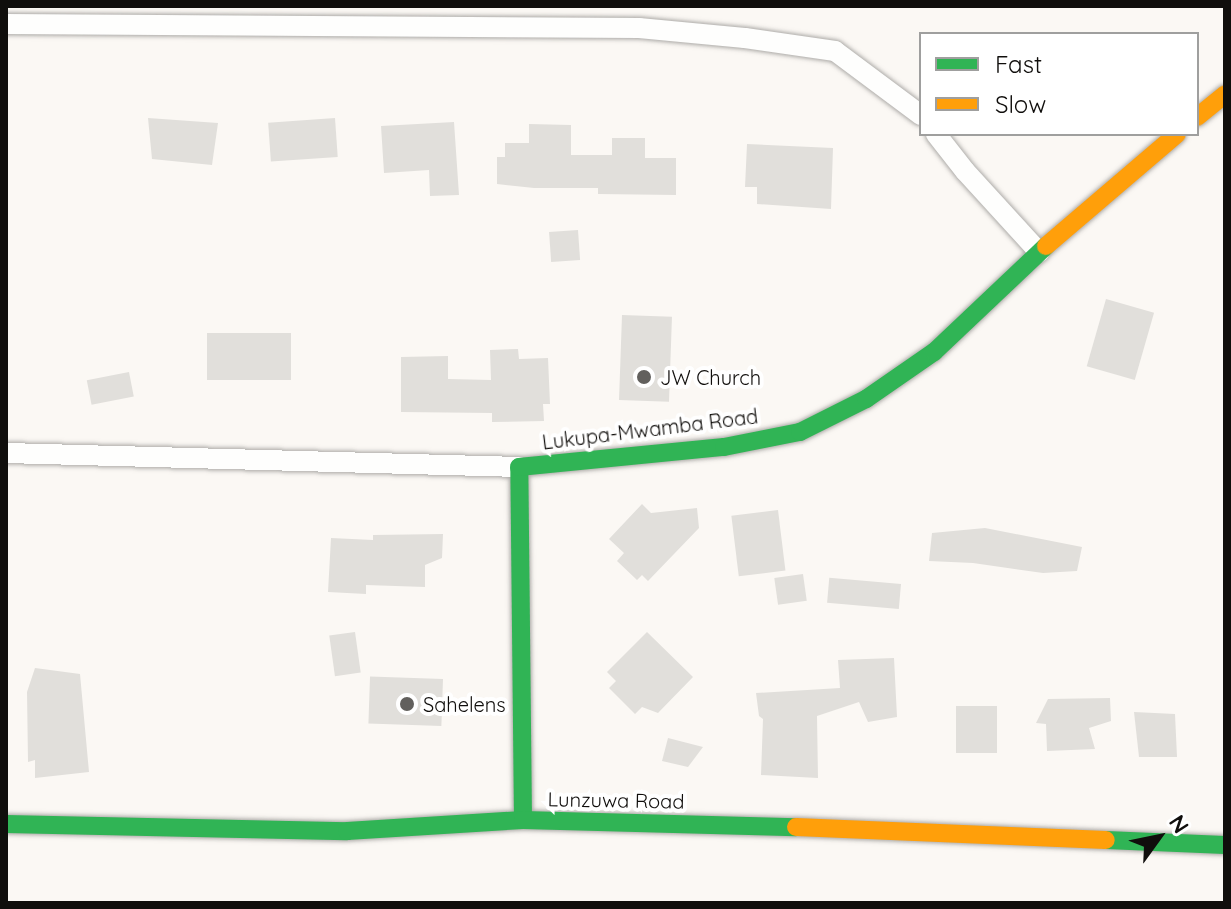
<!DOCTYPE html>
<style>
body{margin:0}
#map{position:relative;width:1231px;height:909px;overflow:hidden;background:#fbf8f4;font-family:Quicksand,sans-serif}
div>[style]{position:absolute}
.building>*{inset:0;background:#e1dfdb;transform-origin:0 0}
.roads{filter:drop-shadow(0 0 2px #aeaca9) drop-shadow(0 0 2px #aeaca9)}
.street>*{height:20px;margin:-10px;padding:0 10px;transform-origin:10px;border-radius:10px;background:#fefefd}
.fast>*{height:18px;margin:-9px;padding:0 9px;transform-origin:9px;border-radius:9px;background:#30b455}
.slow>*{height:18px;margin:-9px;padding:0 9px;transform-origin:9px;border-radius:9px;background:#ff9f0a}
.dots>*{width:22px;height:22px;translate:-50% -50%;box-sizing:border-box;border:4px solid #fff;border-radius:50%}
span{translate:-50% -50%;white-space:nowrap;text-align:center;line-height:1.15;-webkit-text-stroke:8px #fff;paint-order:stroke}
.poi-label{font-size:20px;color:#100e0c}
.left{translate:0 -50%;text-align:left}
.street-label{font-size:20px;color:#100e0c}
.frame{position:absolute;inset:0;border:8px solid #100e0c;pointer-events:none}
.legend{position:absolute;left:919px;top:32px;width:280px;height:104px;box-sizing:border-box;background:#fff;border:2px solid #9f9f9e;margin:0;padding:10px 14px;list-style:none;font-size:24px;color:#100e0c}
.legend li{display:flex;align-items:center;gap:16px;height:40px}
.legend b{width:40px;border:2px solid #9f9f9e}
.north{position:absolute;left:1119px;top:797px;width:80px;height:80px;-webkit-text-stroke:6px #fff;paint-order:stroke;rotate:57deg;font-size:22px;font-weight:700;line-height:32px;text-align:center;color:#100e0c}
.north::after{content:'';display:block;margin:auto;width:28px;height:36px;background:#100e0c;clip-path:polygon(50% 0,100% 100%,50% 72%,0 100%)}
</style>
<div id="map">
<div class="building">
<div style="clip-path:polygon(148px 118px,218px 123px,212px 165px,152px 159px)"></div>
<div style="left:335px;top:118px;width:39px;height:67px;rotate:86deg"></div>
<div style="clip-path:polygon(454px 122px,459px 195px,430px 196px,429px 170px,384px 173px,381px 126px)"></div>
<div style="clip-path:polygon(529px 124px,571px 125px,571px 155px,612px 155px,612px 138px,645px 138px,645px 158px,676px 158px,676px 195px,598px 194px,598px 188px,534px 188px,497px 184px,497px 157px,505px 157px,505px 143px,529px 143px)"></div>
<div style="clip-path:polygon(747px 144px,833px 148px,831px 209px,757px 204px,757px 187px,745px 187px)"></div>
<div style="left:578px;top:230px;width:30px;height:29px;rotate:86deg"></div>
<div style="left:1106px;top:299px;width:50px;height:70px;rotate:16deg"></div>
<div style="left:622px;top:315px;width:50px;height:85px;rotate:2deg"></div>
<div style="left:207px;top:333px;width:84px;height:47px"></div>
<div style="clip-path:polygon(518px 349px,519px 359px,548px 358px,550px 404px,543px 404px,544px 421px,492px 422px,492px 413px,401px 412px,401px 357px,448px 356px,448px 379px,491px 380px,490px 350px)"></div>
<div style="left:129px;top:372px;width:25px;height:43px;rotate:79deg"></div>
<div style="clip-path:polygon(642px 504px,651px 513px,697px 508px,699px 528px,648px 581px,642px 575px,637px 580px,617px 561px,624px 553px,609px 539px)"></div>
<div style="left:778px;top:510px;width:61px;height:47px;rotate:83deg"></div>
<div style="clip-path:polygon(985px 528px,1082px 547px,1077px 571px,1043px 573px,973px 563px,929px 561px,932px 533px)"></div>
<div style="clip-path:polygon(443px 534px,442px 558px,425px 565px,425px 587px,366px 585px,366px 594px,328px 592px,331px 538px,373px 540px,373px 535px)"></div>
<div style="left:803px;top:574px;width:27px;height:29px;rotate:82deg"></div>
<div style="left:901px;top:584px;width:25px;height:72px;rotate:95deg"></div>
<div style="left:355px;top:632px;width:41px;height:26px;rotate:82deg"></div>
<div style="clip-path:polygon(647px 632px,693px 677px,658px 713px,642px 707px,635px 714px,609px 688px,616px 681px,607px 672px)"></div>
<div style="clip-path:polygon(894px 658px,897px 717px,868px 722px,859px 702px,817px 716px,818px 778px,761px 775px,763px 719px,759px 716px,756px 693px,840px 688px,838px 660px)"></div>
<div style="clip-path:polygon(35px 668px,80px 674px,89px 772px,35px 778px,35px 760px,28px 762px,27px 692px)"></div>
<div style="left:443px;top:679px;width:47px;height:73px;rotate:92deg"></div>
<div style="clip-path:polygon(1110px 698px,1111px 721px,1089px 728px,1095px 749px,1047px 751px,1046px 724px,1036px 723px,1048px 699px)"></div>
<div style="left:956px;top:706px;width:41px;height:47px"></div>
<div style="clip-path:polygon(1134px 712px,1175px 714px,1177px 757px,1139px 757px)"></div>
<div style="clip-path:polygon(668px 738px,703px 747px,688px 767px,662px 761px)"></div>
</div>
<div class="roads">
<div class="street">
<div style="left:6px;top:24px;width:633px;rotate:0.36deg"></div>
<div style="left:639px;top:28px;width:106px;rotate:5.4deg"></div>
<div style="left:745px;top:38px;width:91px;rotate:8.2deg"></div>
<div style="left:835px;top:51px;width:107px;rotate:36.7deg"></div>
<div style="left:936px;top:134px;width:47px;rotate:51.9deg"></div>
<div style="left:965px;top:171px;width:110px;rotate:47.6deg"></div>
<div style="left:6px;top:453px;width:513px;rotate:1.56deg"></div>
</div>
<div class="fast">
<div style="left:523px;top:820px;width:353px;rotate:-90.6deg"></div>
<div style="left:519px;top:467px;width:206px;rotate:-5.6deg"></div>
<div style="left:724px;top:447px;width:77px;rotate:-11.2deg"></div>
<div style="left:800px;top:432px;width:74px;rotate:-26.6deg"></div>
<div style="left:866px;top:399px;width:83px;rotate:-34.7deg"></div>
<div style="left:934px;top:352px;width:154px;rotate:-43.4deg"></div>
<div style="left:6px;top:824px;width:341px;rotate:1.2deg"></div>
<div style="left:347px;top:831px;width:176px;rotate:-3.6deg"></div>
<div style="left:523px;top:820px;width:273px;rotate:1.5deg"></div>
<div style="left:1106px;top:840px;width:119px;rotate:2.4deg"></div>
</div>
<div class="slow">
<div style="left:1197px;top:117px;width:36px;rotate:-39deg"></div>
<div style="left:1046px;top:246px;width:172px;rotate:-40.5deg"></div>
<div style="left:796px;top:827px;width:310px;rotate:2.4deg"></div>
</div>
</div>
<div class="dots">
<div style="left:644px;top:377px;background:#62605d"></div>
<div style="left:407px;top:704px;background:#62605d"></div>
</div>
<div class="poi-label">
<span class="left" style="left:660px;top:377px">JW Church</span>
<span class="left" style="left:423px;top:704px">Sahelens</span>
</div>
<div class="street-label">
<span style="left:650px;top:429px;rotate:-7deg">Lukupa-Mwamba Road</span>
<span style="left:616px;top:800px;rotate:1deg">Lunzuwa Road</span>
</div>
<div class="frame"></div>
<ul class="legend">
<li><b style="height:10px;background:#30b455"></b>Fast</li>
<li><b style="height:10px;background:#ff9f0a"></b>Slow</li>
</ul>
<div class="north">N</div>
</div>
